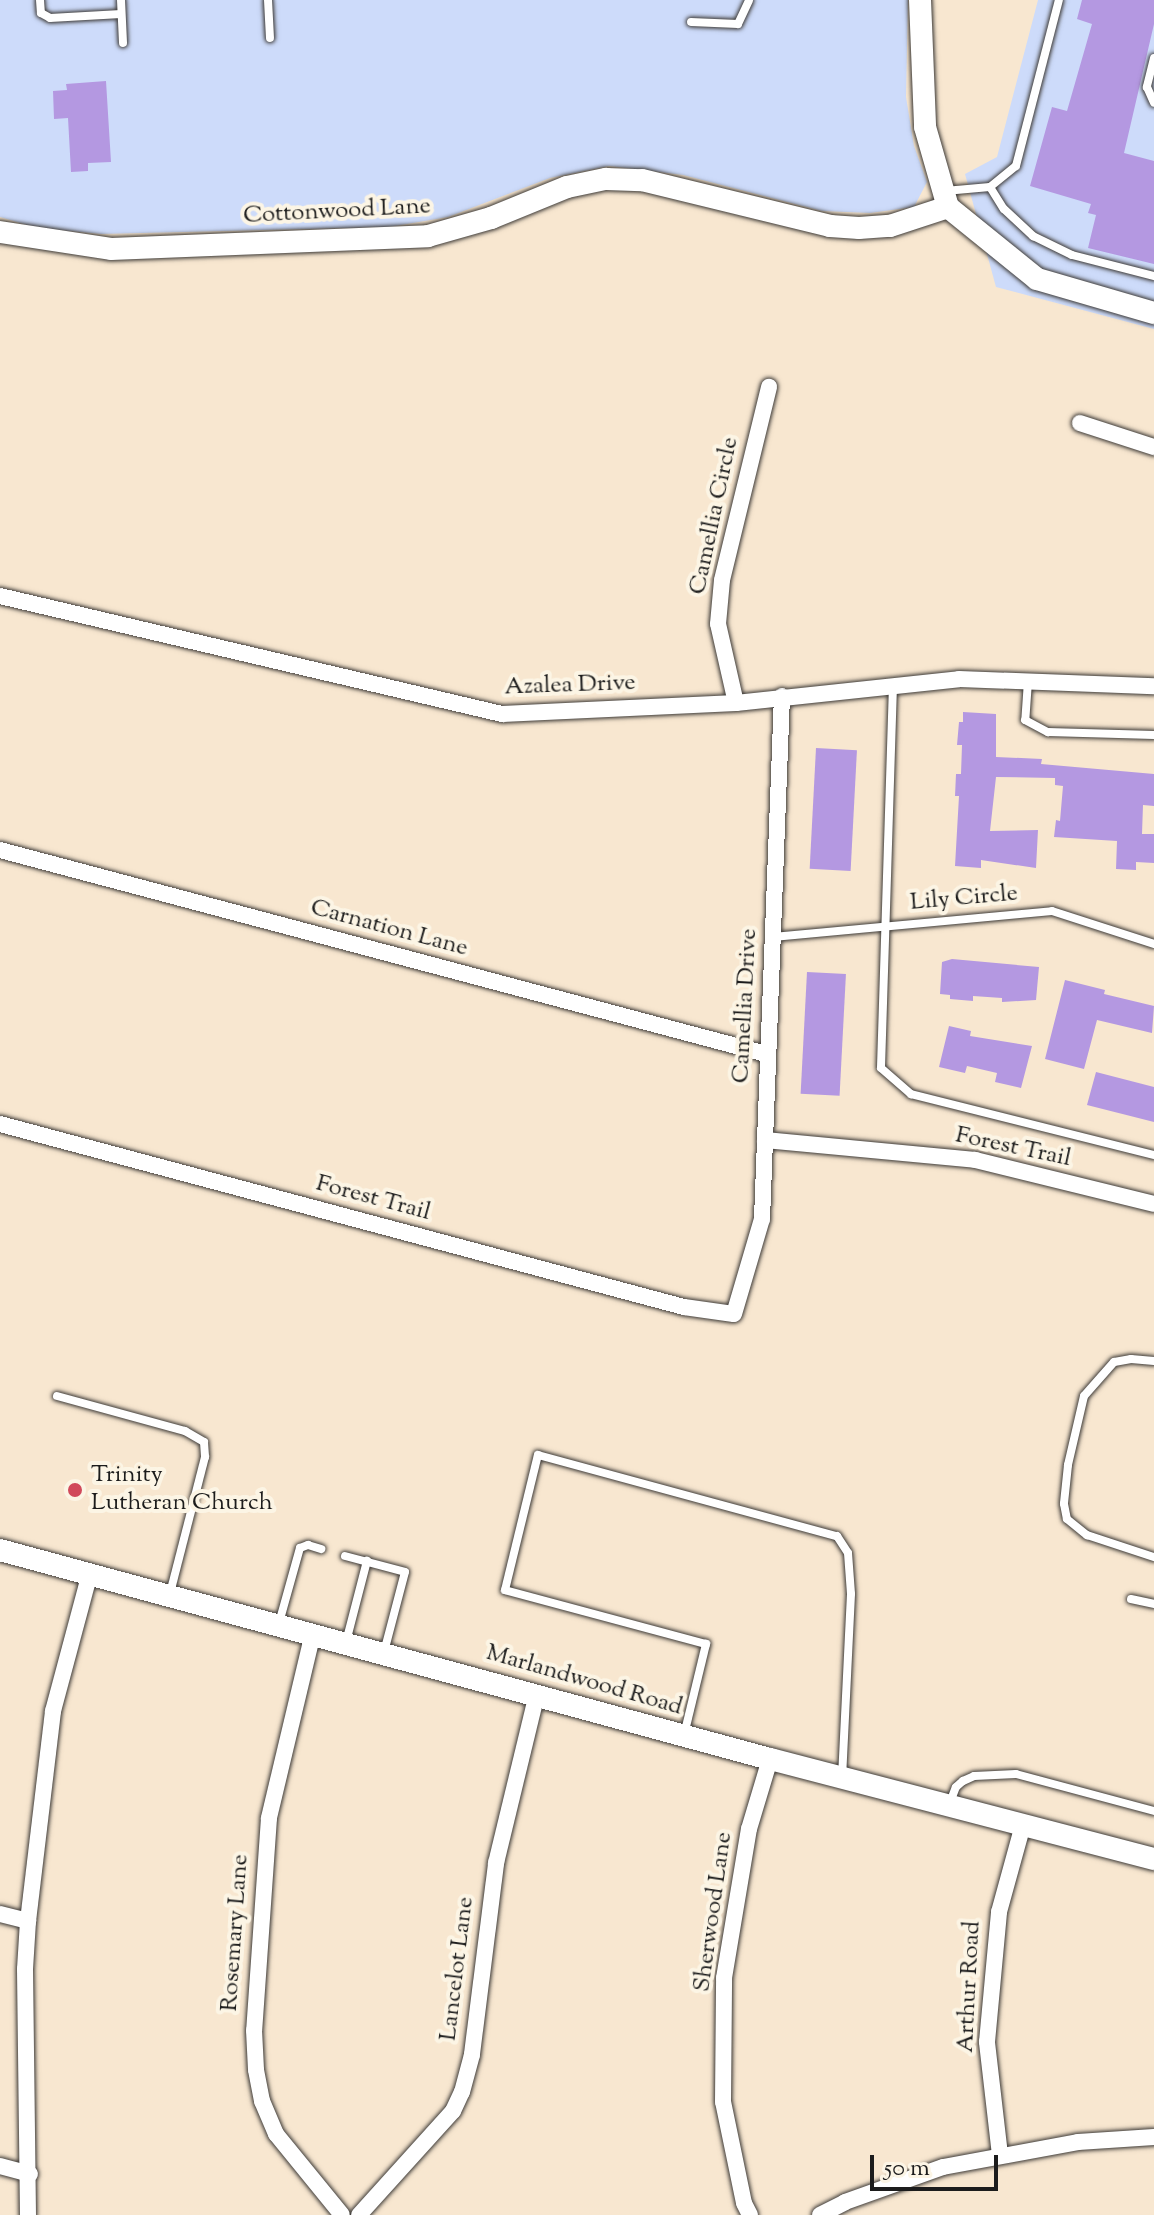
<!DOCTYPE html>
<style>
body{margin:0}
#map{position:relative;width:1154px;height:2215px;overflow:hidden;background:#f8e7d0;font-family:"Sorts Mill Goudy",serif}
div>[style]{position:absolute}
.built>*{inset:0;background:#cddbfa}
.building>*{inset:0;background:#b498e1;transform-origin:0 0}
.roads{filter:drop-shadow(0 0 2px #3d3a37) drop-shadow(0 0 2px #3d3a37)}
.lane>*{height:8px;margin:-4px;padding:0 4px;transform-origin:4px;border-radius:4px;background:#fff}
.street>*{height:16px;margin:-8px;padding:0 8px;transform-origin:8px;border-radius:8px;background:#fff}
.secondary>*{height:22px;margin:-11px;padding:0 11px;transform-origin:11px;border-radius:11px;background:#fff}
.dots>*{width:22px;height:22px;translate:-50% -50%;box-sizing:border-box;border:4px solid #fcf5e5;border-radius:50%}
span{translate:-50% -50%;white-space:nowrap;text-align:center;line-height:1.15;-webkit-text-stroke:8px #fcf5e5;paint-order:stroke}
.street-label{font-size:24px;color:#1c1c1c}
.poi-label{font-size:24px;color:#1c1c1c}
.left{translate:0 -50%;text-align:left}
.scale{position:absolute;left:870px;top:2155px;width:128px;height:36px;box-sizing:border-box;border:4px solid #1c1c1c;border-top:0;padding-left:10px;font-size:24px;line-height:28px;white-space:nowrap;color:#1c1c1c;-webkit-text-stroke:6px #fcf5e5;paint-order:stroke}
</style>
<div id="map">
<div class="built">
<div style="clip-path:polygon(0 0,908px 0,906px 97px,914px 146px,927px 182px,914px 207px,870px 213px,822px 211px,683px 175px,609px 166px,550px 178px,448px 217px,389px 227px,101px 234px,37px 228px,0 217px)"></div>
<div style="clip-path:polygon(1038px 0,1154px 0,1154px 329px,996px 287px,965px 174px,997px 157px)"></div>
</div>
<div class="building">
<div style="clip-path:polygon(1082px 0,1154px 0,1154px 24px,1124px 153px,1154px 161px,1154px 264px,1088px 248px,1096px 215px,1088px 213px,1091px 204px,1030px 186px,1052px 107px,1067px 111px,1092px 24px,1077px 19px)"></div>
<div style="clip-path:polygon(106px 81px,111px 162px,88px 163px,88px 171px,71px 172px,68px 118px,54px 119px,53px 91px,67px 90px,66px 84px)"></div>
<div style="clip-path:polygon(963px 712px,996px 714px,996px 757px,1042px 759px,1041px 764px,1154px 774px,1154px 806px,1143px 805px,1142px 834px,1154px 834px,1154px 863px,1136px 862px,1136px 870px,1116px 869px,1117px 841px,1054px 837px,1056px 820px,1060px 821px,1063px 786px,1055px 785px,1055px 778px,996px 777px,990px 831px,1038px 830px,1036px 868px,981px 860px,981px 868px,955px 866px,959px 796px,955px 796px,956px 774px,961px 774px,962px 745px,957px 745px,959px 722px,963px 722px)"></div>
<div style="left:816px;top:748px;width:41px;height:121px;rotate:3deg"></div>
<div style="clip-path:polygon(952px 959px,1039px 967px,1036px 1000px,1002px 1002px,1002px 998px,973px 996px,973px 1001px,950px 999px,950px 995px,940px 994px,942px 962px)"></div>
<div style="left:807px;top:972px;width:39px;height:122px;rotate:3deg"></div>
<div style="clip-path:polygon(1065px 980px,1105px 990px,1104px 994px,1154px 1006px,1152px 1033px,1097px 1020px,1084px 1069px,1045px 1059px)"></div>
<div style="clip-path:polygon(949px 1026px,971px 1031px,970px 1036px,1032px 1046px,1021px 1088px,995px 1082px,997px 1073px,967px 1066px,965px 1073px,939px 1067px)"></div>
<div style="clip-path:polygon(1096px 1072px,1154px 1087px,1154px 1122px,1087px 1105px)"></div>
</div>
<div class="roads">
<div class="lane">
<div style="left:40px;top:0;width:13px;rotate:86deg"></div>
<div style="left:41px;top:13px;width:10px;rotate:29deg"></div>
<div style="left:50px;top:18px;width:71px;rotate:-3.2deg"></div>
<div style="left:121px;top:0;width:43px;rotate:87.3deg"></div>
<div style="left:268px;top:0;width:38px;rotate:87deg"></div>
<div style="left:691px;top:22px;width:47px;rotate:2.4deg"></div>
<div style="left:738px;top:24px;width:26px;rotate:-65deg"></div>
<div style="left:1154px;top:58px;width:30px;rotate:104deg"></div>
<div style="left:1147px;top:87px;width:17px;rotate:66deg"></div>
<div style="left:990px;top:187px;width:26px;rotate:58deg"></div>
<div style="left:1004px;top:209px;width:40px;rotate:43deg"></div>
<div style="left:1033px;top:236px;width:43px;rotate:26deg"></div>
<div style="left:1072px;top:255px;width:85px;rotate:14.4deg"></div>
<div style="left:945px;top:191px;width:45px;rotate:-5.1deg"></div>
<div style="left:990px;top:187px;width:33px;rotate:-39deg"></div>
<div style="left:1016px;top:166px;width:171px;rotate:-75.5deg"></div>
<div style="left:1028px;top:681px;width:39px;rotate:94deg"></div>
<div style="left:1025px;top:720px;width:26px;rotate:28deg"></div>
<div style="left:1048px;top:732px;width:106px;rotate:1.6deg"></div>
<div style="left:893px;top:685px;width:383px;rotate:91.8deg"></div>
<div style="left:881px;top:1068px;width:40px;rotate:41deg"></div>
<div style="left:911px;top:1094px;width:251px;rotate:14.1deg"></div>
<div style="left:773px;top:937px;width:280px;rotate:-5.3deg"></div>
<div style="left:1052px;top:911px;width:107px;rotate:17.9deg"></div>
<div style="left:1154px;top:1361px;width:23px;rotate:-175deg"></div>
<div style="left:1131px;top:1359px;width:17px;rotate:170deg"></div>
<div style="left:1114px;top:1362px;width:45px;rotate:131.4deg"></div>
<div style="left:1084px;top:1396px;width:71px;rotate:103.1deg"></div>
<div style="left:1068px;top:1465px;width:39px;rotate:96deg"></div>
<div style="left:1064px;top:1504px;width:15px;rotate:79deg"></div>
<div style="left:1067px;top:1519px;width:26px;rotate:39deg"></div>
<div style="left:1087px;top:1535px;width:71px;rotate:18.2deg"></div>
<div style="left:57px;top:1396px;width:133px;rotate:15.3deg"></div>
<div style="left:185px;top:1431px;width:22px;rotate:30deg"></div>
<div style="left:204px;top:1442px;width:15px;rotate:86deg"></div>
<div style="left:205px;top:1457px;width:140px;rotate:104.4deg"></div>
<div style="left:345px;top:1556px;width:62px;rotate:14.9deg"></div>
<div style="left:405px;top:1572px;width:83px;rotate:104.7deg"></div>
<div style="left:1131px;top:1599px;width:24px;rotate:12deg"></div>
<div style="left:279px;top:1623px;width:78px;rotate:-74.4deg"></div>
<div style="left:300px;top:1548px;width:9px;rotate:-21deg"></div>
<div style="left:308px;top:1545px;width:14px;rotate:17deg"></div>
<div style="left:346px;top:1642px;width:84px;rotate:-75.5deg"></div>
<div style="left:684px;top:1735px;width:94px;rotate:-76.4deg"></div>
<div style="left:706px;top:1644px;width:208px;rotate:-165deg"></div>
<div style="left:505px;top:1590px;width:139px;rotate:-76.3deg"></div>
<div style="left:538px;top:1455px;width:310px;rotate:15.2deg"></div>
<div style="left:837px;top:1536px;width:20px;rotate:57deg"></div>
<div style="left:848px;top:1553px;width:41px;rotate:85.8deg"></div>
<div style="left:851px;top:1594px;width:183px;rotate:92.8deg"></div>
<div style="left:949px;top:1805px;width:19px;rotate:-69deg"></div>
<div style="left:956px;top:1787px;width:9px;rotate:-41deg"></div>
<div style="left:963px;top:1781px;width:12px;rotate:-24deg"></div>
<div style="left:974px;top:1776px;width:42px;rotate:-2.7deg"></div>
<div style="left:1016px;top:1774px;width:143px;rotate:15deg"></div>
</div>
<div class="street">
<div style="left:1080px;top:423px;width:78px;rotate:18deg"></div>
<div style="left:0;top:596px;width:516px;rotate:13.23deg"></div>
<div style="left:502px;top:714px;width:234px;rotate:-2.7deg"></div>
<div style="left:736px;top:703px;width:224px;rotate:-6.1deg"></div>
<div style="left:959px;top:679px;width:195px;rotate:2.1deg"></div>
<div style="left:736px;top:703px;width:81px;rotate:-102.8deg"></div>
<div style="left:718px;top:624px;width:44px;rotate:-84.8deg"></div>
<div style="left:722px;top:580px;width:199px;rotate:-76.3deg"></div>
<div style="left:0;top:850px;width:793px;rotate:14.91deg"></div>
<div style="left:0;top:1124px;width:708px;rotate:14.98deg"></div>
<div style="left:684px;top:1307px;width:50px;rotate:8deg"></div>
<div style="left:734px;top:1314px;width:99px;rotate:-73.6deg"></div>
<div style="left:762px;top:1219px;width:523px;rotate:-87.81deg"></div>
<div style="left:765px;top:1140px;width:211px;rotate:5.4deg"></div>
<div style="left:975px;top:1160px;width:184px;rotate:13.8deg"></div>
<div style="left:313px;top:1633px;width:190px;rotate:103.4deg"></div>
<div style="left:269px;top:1818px;width:213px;rotate:94deg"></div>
<div style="left:254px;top:2030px;width:40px;rotate:87.1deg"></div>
<div style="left:256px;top:2070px;width:32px;rotate:79deg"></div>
<div style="left:262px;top:2101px;width:36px;rotate:67deg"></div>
<div style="left:276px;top:2134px;width:104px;rotate:50.8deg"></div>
<div style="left:0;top:1914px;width:29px;rotate:14deg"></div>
<div style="left:1000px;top:2155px;width:114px;rotate:-96.6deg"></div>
<div style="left:987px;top:2042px;width:131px;rotate:-84.7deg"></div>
<div style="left:999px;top:1912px;width:90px;rotate:-74.6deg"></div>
<div style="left:0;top:2166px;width:31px;rotate:15deg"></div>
<div style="left:28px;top:2215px;width:246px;rotate:-90.7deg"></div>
<div style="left:25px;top:1969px;width:48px;rotate:-86.4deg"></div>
<div style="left:28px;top:1921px;width:211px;rotate:-83.2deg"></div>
<div style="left:53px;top:1711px;width:143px;rotate:-75deg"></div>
<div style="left:359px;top:2215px;width:140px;rotate:-47.9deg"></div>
<div style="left:453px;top:2111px;width:21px;rotate:-65deg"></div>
<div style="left:462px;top:2092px;width:39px;rotate:-75deg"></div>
<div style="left:472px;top:2054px;width:193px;rotate:-82.8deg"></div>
<div style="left:496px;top:1863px;width:174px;rotate:-76.4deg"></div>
<div style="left:750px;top:2215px;width:13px;rotate:-117deg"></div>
<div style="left:744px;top:2203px;width:103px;rotate:-101.7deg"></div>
<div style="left:723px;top:2102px;width:124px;rotate:-89.5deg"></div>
<div style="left:724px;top:1978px;width:151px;rotate:-80.5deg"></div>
<div style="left:749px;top:1829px;width:73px;rotate:-73.3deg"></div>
<div style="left:820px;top:2215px;width:28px;rotate:-27deg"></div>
<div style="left:845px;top:2202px;width:104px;rotate:-19.7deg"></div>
<div style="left:943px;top:2167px;width:137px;rotate:-10.5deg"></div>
<div style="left:1078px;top:2142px;width:76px;rotate:-3.8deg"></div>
</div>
<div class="secondary">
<div style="left:920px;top:0;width:127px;rotate:87.7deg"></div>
<div style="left:925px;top:127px;width:83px;rotate:74deg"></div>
<div style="left:948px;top:207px;width:114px;rotate:39deg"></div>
<div style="left:1037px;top:279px;width:122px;rotate:16.2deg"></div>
<div style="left:0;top:232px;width:112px;rotate:8.7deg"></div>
<div style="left:111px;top:249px;width:317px;rotate:-2.3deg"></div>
<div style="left:428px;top:236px;width:66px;rotate:-15.9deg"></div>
<div style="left:491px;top:218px;width:82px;rotate:-22.2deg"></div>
<div style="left:567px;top:187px;width:40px;rotate:-12deg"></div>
<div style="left:606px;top:179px;width:36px;rotate:2deg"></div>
<div style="left:642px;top:180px;width:194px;rotate:13.7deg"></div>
<div style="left:830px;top:226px;width:29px;rotate:4deg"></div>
<div style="left:859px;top:228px;width:31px;rotate:-4deg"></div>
<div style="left:890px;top:226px;width:61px;rotate:-18.1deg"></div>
<div style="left:0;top:1550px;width:798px;rotate:15.19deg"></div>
<div style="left:770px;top:1759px;width:397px;rotate:14.6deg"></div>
</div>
</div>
<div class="dots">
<div style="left:75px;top:1490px;background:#d1495b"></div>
</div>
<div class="street-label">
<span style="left:337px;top:212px;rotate:-3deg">Cottonwood Lane</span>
<span style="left:715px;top:516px;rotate:-78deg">Camellia Circle</span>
<span style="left:570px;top:686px;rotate:-2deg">Azalea Drive</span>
<span style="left:964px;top:899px;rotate:-5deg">Lily Circle</span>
<span style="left:389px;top:929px;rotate:15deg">Carnation Lane</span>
<span style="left:746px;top:1006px;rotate:-87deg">Camellia Drive</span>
<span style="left:1013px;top:1148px;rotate:12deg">Forest Trail</span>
<span style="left:373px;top:1199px;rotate:15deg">Forest Trail</span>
<span style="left:584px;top:1681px;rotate:16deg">Marlandwood Road</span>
<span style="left:714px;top:1912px;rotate:-82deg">Sherwood Lane</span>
<span style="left:236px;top:1933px;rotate:-86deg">Rosemary Lane</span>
<span style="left:458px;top:1969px;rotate:-83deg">Lancelot Lane</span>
<span style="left:970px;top:1987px;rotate:-87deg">Arthur Road</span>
</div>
<div class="poi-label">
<span class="left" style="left:91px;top:1490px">Trinity<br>Lutheran Church</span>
</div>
<div class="scale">50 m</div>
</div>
